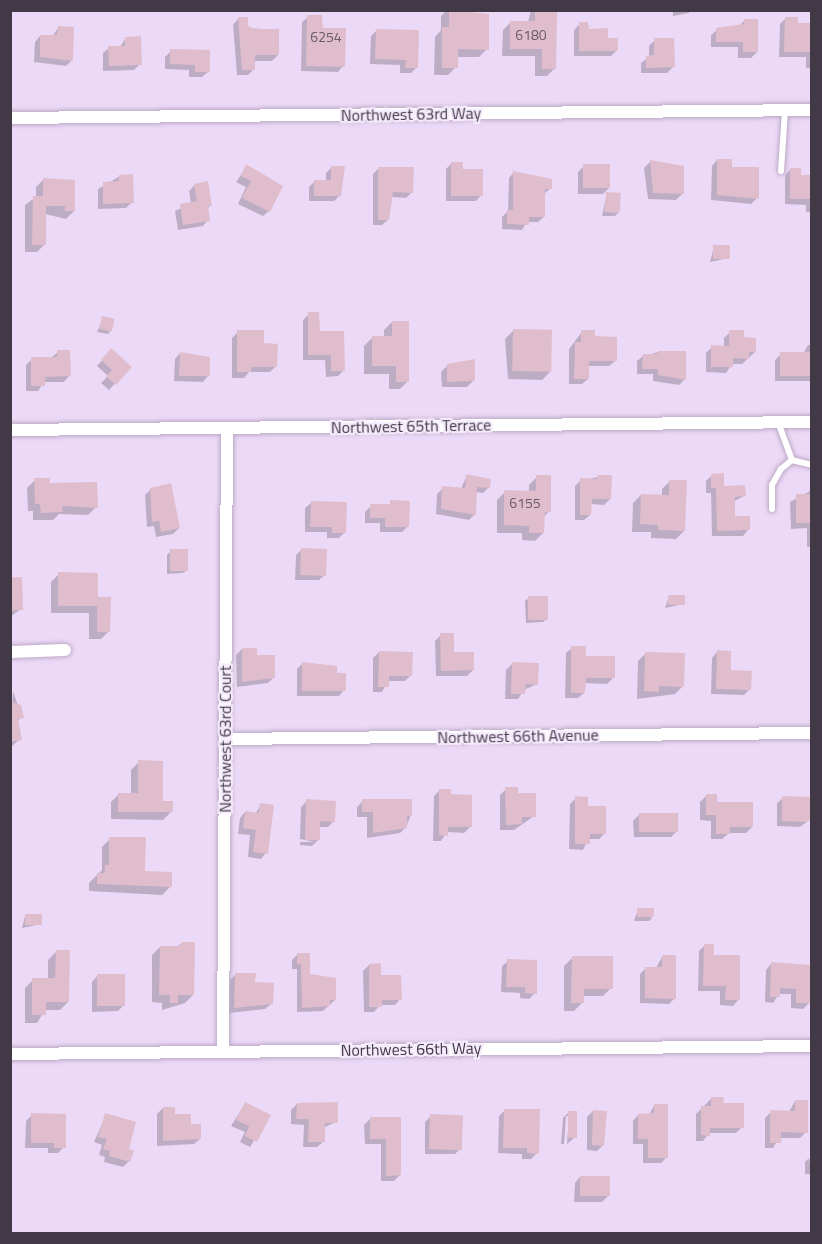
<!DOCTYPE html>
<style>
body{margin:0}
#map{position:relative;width:822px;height:1244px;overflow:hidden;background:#ecd9f7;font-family:"Titillium Web",sans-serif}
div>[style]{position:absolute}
.shadow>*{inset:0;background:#0003}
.building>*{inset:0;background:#e0bdcc;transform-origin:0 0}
.roads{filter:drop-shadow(0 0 2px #bcaac6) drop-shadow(0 0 2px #bcaac6)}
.lane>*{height:6px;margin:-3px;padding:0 3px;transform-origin:3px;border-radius:3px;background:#fff}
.street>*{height:12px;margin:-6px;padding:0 6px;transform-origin:6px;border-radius:6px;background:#fff}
span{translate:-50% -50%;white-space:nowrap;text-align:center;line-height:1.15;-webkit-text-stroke:4.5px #f5eafc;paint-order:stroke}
.number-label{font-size:14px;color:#695a67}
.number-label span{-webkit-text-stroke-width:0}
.street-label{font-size:16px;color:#413945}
.frame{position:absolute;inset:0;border:12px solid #413945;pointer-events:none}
</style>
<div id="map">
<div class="shadow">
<div style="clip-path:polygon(447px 10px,463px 10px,487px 49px,479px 57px,456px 57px,456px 67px,448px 75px,434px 75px,435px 37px,441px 30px,441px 16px)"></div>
<div style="clip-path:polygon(531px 10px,555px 10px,555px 68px,547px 76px,535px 76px,535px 56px,502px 56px,503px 30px,511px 22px,528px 22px)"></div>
<div style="clip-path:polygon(673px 10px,689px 10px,689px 13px,673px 16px)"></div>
<div style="clip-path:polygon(308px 17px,321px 30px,343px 66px,338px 72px,301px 71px,302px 22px)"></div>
<div style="clip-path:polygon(238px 19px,247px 28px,278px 30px,278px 55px,272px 61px,254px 61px,254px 69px,248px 75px,237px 75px,233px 25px)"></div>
<div style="clip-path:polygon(785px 19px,796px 25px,812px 25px,812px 68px,806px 68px,806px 57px,779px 57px,780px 24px)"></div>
<div style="clip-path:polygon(745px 20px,757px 52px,751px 58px,738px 58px,738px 47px,711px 47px,711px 35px,717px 30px,739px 26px)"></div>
<div style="clip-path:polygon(580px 24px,607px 40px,617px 50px,611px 56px,574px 56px,574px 30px)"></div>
<div style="clip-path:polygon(58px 28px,72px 60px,66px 66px,34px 62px,35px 42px,40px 36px,52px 37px)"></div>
<div style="clip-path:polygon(377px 30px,417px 67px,411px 73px,400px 73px,400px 65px,370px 64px,371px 36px)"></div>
<div style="clip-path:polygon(126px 38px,140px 64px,134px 70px,103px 71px,103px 53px,109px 48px,120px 47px)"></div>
<div style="clip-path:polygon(655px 40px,673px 67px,667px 73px,641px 73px,641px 63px,649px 57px,649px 46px)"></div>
<div style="clip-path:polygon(171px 51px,208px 72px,202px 77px,189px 77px,189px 70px,165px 69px,165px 57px)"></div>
<div style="clip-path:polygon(717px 160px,757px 198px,751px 204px,711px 200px,712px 166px)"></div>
<div style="clip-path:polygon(650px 162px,682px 194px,676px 200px,648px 199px,644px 168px)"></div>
<div style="clip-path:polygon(452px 163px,481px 195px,476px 201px,446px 201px,446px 169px)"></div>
<div style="clip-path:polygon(247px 166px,269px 211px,263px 216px,238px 204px,246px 187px,236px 182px)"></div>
<div style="clip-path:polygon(584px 166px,609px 188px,603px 194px,578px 194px,578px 172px)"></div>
<div style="clip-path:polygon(331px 168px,340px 195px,334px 201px,309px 201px,309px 187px,314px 182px,326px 182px,326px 173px)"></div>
<div style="clip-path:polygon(379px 168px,412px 192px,406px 198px,392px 197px,388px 220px,382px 225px,373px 225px,373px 174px)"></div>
<div style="clip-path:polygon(791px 169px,800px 176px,812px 176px,812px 212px,806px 212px,806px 205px,785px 204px,785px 175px)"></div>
<div style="clip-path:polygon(514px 172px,551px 188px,544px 194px,544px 217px,538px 222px,527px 222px,522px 230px,502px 229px,502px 217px,508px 211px,509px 178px)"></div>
<div style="clip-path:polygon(120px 176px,132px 202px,126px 208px,98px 209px,98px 189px)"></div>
<div style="clip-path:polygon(44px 179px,74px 211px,66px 219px,45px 214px,45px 244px,37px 252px,25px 252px,25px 205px,36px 197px,36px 187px)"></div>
<div style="clip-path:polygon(195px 185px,211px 205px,207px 209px,208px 220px,203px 226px,178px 230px,175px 211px,191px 204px,189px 191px)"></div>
<div style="clip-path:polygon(607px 194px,618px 213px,615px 216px,602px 216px)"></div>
<div style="clip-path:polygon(714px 247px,729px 258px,710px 262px)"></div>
<div style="clip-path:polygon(309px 314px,343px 371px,338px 376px,326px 377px,325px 360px,303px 360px,303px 320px)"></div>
<div style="clip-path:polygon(103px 318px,111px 330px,108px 334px,97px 332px)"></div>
<div style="clip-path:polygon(392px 322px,408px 381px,400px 389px,389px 389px,389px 374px,364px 374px,364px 346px,372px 338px,384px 338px,384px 330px)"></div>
<div style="clip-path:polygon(513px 331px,550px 372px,542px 380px,508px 379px,505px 339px)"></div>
<div style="clip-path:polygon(238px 332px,263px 345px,276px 366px,270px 372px,249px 372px,244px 378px,232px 378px,232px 338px)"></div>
<div style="clip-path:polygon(582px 332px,593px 338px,615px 361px,609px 366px,588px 366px,588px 379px,582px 384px,569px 384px,569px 349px)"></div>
<div style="clip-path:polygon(730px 332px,755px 352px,742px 364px,732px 364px,726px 373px,706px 372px,706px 353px,712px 347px,724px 347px,724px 338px)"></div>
<div style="clip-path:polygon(808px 345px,812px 345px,812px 381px,775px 381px,775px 360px,781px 354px,803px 354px)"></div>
<div style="clip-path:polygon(58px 352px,69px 376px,64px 382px,44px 382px,38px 391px,26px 391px,26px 365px,32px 359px,52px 357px)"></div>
<div style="clip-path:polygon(659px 352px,685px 353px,684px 380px,679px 385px,653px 381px,653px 374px,637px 374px,637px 361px,643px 356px)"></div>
<div style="clip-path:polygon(180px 353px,208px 376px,203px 382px,174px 381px,175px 359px)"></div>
<div style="clip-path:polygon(106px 356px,130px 367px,109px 390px,101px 383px,108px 376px,97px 366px)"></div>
<div style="clip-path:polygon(447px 366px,473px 381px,467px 387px,442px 387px,441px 372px)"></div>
<div style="clip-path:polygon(467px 475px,489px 487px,483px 493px,476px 492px,474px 515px,469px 520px,436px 514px,437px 494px,443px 488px,461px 489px)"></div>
<div style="clip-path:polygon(712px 475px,722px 487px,744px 496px,733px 502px,734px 518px,748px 530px,743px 536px,712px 536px,711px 493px,706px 493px,706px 481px)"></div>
<div style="clip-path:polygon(537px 477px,549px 511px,543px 518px,543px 533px,535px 541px,522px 540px,522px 533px,497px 533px,497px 500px,505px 492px,529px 492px,529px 485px)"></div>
<div style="clip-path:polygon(599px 477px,610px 499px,604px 505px,590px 504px,590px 515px,584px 520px,575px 520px,575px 486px,581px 480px)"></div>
<div style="clip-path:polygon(35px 480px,49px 485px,96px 507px,88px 515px,59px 514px,53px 520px,33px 520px,33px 511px,28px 511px,27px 488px)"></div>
<div style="clip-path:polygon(670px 481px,684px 531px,676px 539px,651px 538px,651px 532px,632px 532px,633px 503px,641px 495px,662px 496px,662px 489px)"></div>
<div style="clip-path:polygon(151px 489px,179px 528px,173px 534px,156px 537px,154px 526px,147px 527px,145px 495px)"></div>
<div style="clip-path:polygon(812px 490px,812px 547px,807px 547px,807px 528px,791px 529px,790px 502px)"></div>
<div style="clip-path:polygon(408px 502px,408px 526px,402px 532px,380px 532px,380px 523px,365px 523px,365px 512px,371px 506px)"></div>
<div style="clip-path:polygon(311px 503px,345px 532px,339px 538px,327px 538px,327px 532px,305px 532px,305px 508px)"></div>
<div style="clip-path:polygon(301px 550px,325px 575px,319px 580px,295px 580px,296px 555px)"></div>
<div style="clip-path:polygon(171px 551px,187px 570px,183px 573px,167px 574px,167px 555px)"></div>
<div style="clip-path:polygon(59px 574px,97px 599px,109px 631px,101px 639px,89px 639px,89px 613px,51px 613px,51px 582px)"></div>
<div style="clip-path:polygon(10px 579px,21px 609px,10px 617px)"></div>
<div style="clip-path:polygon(669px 597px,684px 604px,665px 608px)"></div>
<div style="clip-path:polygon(529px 598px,547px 619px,543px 622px,526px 623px,525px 601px)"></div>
<div style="clip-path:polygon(441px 635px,453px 654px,473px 670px,467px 676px,436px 676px,435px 641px)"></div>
<div style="clip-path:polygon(572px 648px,584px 657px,613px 678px,607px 684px,584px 683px,584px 693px,578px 698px,565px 698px,566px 653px)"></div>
<div style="clip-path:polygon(242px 649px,256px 657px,274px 677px,268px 683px,237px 687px,236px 655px)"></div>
<div style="clip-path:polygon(379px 652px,411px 675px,405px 681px,388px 681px,382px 692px,373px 692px,373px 658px)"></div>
<div style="clip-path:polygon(717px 652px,729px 671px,750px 689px,744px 695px,711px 694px,712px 658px)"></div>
<div style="clip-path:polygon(646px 653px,683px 686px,675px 694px,637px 699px,638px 661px)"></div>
<div style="clip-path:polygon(303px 663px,335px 674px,344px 690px,339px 696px,297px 696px,297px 669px)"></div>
<div style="clip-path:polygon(512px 664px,537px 684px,524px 690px,518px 699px,505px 699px,506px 670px)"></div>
<div style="clip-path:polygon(13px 691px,22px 717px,17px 722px,20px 739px,10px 748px)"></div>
<div style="clip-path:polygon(139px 762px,161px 802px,171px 812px,163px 820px,111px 819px,111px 802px,119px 794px,131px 794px,131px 770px)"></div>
<div style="clip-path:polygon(506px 789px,534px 816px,514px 830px,500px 830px,500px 795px)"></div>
<div style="clip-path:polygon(440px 790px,450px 796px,470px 827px,464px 833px,447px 832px,441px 841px,433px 841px,434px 796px)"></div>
<div style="clip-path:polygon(706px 796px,716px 803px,752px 827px,746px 833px,729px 833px,722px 839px,711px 839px,711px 821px,700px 820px,700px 802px)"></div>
<div style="clip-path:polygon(576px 798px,605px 833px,599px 839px,588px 839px,583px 850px,569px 849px,570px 804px)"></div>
<div style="clip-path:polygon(783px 798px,812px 818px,800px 827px,777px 826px,777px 803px)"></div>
<div style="clip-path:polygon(307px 801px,334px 821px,328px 827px,318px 827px,318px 840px,312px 846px,300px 845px,300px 842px,315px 842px,300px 839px,301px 807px)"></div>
<div style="clip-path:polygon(363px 801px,411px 815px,406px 827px,400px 833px,367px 838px,367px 817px,357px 817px,357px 807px)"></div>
<div style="clip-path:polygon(261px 805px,266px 853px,261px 859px,248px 857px,250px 835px,238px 834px,240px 818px,245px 812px,255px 814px)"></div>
<div style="clip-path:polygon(639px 815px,677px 831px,671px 837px,634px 837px,633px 821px)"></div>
<div style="clip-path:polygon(110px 839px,144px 873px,170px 887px,162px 895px,89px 891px,89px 883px,102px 870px,102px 847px)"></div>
<div style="clip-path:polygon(638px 909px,652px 918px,649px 921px,634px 921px)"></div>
<div style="clip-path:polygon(25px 916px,41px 924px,22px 928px)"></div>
<div style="clip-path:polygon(182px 943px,193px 995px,185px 1003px,162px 1010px,162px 1003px,152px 1002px,152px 955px,160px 947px,177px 947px)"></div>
<div style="clip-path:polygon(704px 946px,738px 1000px,733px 1006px,720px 1005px,720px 991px,698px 991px,699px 951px)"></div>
<div style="clip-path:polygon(56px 952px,68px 1002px,60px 1010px,45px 1010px,37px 1023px,25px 1023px,25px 988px,33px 980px,48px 980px,48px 960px)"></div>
<div style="clip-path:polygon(298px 954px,309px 975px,318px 975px,335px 1000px,323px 1011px,297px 1012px,297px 969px,292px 969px,292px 960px)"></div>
<div style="clip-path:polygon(662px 957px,675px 998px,669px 1004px,640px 1003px,640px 974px,646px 968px,656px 968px)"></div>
<div style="clip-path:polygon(572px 958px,611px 988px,603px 996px,582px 996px,582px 1003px,574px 1011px,564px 1011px,564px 966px)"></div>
<div style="clip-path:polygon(508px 961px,535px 993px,529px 999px,520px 998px,520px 993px,501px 992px,502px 966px)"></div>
<div style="clip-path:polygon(771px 964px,809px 966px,809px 1003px,803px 1009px,791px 1008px,791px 994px,779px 994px,773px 1003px,765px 1002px,766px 970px)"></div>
<div style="clip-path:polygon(369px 965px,400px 999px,395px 1005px,380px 1005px,374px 1012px,364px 1012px,363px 971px)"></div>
<div style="clip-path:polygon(236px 974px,254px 984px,271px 1004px,265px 1009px,229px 1013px,230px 980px)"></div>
<div style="clip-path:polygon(97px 976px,124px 1005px,118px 1011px,92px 1012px,92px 982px)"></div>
<div style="clip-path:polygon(712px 1098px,742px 1127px,736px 1133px,709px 1133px,703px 1141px,696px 1141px,696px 1114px)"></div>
<div style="clip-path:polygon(795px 1101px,806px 1132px,800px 1138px,779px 1138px,773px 1148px,765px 1148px,765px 1118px,771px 1112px,789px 1112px)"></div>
<div style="clip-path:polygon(245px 1104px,269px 1116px,250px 1147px,240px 1142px,245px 1132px,231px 1126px)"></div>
<div style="clip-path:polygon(297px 1104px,336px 1122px,323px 1128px,323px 1142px,317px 1147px,303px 1147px,304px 1125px,291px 1124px,291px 1110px)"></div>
<div style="clip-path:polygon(654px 1106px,667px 1157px,661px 1163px,643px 1163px,643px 1144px,633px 1144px,633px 1121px,638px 1115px,649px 1115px)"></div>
<div style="clip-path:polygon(163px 1108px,189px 1125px,200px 1139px,194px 1144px,157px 1146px,157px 1114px)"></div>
<div style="clip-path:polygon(505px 1110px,537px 1153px,531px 1159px,522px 1159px,522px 1154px,498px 1153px,499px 1116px)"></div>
<div style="clip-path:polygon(593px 1111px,603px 1145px,597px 1151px,587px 1150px,587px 1117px)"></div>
<div style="clip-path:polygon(569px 1112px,574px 1138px,567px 1144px,569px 1116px,566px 1116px,564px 1144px,561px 1144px,563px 1118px)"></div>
<div style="clip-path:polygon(32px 1115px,64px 1147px,58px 1153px,48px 1153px,48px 1148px,25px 1148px,26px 1121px)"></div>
<div style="clip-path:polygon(106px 1115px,129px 1161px,123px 1167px,104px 1162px,105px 1157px,99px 1155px,102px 1145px,94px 1142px)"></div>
<div style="clip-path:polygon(431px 1116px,461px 1148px,455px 1154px,425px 1154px,425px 1122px)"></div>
<div style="clip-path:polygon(370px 1119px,399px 1119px,400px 1175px,394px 1181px,381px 1181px,381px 1144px,365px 1144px,364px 1125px)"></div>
<div style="clip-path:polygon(809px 1158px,812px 1174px,805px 1174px,805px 1162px)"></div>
<div style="clip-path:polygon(580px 1177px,608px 1196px,602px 1202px,574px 1202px,575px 1183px)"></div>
</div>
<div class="building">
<div style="clip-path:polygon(449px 10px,489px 14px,489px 50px,458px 49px,458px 68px,442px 68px,442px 27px,449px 27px)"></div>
<div style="clip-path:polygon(535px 10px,557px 10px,556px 69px,542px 69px,542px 49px,510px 49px,510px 21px,535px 21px)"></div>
<div style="clip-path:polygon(307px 15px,322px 15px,323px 28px,346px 28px,345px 67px,306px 66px)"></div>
<div style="clip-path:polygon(238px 17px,248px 17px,248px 26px,255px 29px,279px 29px,279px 55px,255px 55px,255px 70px,242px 70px)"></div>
<div style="clip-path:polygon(785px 17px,798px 17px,798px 23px,812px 23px,812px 52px,784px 52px)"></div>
<div style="clip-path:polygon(744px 19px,758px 19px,758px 52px,743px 52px,743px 42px,716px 42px,716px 28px,744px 24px)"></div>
<div style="clip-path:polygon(579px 22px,588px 22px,589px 29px,608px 28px,608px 38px,618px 38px,618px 51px,579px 51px)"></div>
<div style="clip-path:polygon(58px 26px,74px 27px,73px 61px,40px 57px,40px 35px,57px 35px)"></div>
<div style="clip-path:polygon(376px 29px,419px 30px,418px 68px,405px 68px,406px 60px,375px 59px)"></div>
<div style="clip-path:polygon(141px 36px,142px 65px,109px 66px,108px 46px,125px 46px,125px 37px)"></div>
<div style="clip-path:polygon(654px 38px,674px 38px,675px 67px,646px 68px,646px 56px,654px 55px)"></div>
<div style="clip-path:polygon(170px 49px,210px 50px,210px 72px,195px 72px,195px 65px,170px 64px)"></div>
<div style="clip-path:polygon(717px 159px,732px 159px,732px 167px,759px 167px,759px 199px,717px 195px)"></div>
<div style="clip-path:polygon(650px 160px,684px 166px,684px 194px,653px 193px)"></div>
<div style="clip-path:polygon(451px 162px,463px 162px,463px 169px,483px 169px,483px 196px,451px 196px)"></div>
<div style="clip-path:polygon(246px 164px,283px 186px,270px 212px,242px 198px,251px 181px,241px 176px)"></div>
<div style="left:610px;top:164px;width:24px;height:27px;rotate:90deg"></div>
<div style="clip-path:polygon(331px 166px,345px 166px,341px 196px,314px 196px,314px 180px,331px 180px)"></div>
<div style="clip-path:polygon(378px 167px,414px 167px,413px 193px,393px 192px,389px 220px,378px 220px)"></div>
<div style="clip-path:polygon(790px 168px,801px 168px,801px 175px,812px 175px,812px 199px,790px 199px)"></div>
<div style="clip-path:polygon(513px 171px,552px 179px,552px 189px,545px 189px,545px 217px,529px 217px,529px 225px,507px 224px,507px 210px,513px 210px)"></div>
<div style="clip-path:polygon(133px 174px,134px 203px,103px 204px,103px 182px,119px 181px,119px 175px)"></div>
<div style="clip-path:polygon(43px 178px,75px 180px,75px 211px,65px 211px,65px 206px,46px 206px,46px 245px,32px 245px,33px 196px,43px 196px)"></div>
<div style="clip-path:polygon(208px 181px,212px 206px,208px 206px,210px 221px,183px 225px,180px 204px,197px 201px,194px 184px)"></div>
<div style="left:606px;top:192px;width:15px;height:20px;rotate:4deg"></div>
<div style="left:713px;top:245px;width:17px;height:14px"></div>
<div style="clip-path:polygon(308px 312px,319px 312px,320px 331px,344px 331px,345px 371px,331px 371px,331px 355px,308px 355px)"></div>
<div style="left:102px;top:316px;width:13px;height:13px;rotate:13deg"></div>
<div style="clip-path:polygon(392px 321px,409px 321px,409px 382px,396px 382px,396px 366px,372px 366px,372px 336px,392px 336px)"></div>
<div style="left:513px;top:329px;width:39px;height:42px;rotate:1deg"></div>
<div style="clip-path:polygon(237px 330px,264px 330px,264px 343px,278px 344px,277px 367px,251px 367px,251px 372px,237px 372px)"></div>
<div style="clip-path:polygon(581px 330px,595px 330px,595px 336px,617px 337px,617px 361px,589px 361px,589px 379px,574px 379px,575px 342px,581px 342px)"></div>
<div style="clip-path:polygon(729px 330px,744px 330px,744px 337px,756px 338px,756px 352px,749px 352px,749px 359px,733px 358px,733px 367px,711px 367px,711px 345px,729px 346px)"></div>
<div style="clip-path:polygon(111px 348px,132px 367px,116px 385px,106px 376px,112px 370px,101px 360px)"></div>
<div style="clip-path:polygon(57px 350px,70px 350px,71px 376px,45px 377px,45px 386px,31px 386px,31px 357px,57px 357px)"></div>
<div style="clip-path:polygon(658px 351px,686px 351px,686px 380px,658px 375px,658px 369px,642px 369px,643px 354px,658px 354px)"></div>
<div style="clip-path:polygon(180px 352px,210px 357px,210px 376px,179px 376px)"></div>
<div style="left:780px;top:352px;width:32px;height:24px"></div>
<div style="clip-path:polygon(475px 359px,475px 381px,447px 382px,447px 364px)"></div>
<div style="clip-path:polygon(724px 473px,724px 486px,745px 485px,746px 496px,735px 497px,735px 516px,750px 516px,750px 530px,717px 531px,716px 488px,711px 488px,711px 474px)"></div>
<div style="clip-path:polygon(466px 474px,491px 479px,490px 488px,477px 487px,476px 515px,441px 509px,442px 486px,465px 488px)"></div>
<div style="clip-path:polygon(536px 475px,551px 475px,551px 512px,545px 512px,544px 533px,529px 533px,529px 526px,504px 525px,504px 490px,536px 491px)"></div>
<div style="clip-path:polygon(598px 475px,612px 475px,611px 499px,592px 499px,591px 515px,580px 515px,580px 478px,598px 479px)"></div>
<div style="clip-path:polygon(34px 478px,50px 478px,50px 483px,97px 482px,98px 508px,62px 506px,63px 512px,41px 513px,40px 504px,35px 504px)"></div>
<div style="clip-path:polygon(669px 480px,687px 480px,685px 531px,658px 530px,658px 525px,640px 524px,641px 494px,669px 495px)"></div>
<div style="clip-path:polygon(171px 483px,180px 528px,161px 532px,159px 521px,152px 522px,150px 488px)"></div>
<div style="left:812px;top:494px;width:29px;height:16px;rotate:90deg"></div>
<div style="clip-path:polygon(390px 500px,410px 501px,409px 527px,385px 527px,385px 518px,370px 518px,370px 504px,390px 504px)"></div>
<div style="clip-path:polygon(311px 501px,347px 502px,346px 533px,332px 533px,332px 527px,310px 527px)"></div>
<div style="left:301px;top:548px;width:26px;height:27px;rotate:2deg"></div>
<div style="left:170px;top:549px;width:18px;height:22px"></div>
<div style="clip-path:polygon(58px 572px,98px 573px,98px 597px,111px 597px,110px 632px,97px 632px,97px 606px,58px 606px)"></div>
<div style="left:22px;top:577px;width:33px;height:12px;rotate:88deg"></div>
<div style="left:685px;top:595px;width:10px;height:17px;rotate:90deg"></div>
<div style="left:528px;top:596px;width:20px;height:24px"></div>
<div style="clip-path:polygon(440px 633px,454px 633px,454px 652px,474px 652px,474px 670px,441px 671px)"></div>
<div style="clip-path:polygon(571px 646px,586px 646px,586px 656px,615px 656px,615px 678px,586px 678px,585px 693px,571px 693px)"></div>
<div style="clip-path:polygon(242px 648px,257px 648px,257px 655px,275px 655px,275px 678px,242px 682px)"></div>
<div style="clip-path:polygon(717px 650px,731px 651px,731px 670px,752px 671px,751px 690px,716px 689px)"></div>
<div style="clip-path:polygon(379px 651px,413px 652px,412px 676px,389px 676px,389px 687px,378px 687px)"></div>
<div style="clip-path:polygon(645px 652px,685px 653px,684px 687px,659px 686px,659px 692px,644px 691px)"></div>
<div style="clip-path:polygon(302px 662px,337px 666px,337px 673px,346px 673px,346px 691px,302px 691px)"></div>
<div style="clip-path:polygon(512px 662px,539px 663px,538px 685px,526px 684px,525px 694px,511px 694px)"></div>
<div style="clip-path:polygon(10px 701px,21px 705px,24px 718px,18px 719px,22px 740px,10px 742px)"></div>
<div style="clip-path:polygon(138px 760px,163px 761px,163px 801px,173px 801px,173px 812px,118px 812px,118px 793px,138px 793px)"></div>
<div style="clip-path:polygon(505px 787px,518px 787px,518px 793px,536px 793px,536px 817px,522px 817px,522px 824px,506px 825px)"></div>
<div style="clip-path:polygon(439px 789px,451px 789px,451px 794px,472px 795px,472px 827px,448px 827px,448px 836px,439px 835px)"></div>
<div style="clip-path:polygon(706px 794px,717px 794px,717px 802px,753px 802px,753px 827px,730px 827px,730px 834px,716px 834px,716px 815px,706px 815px)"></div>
<div style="clip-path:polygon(575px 796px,588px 797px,588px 806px,606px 806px,606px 834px,590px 834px,590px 844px,575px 844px)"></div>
<div style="clip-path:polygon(782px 796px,812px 797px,812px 818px,807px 822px,782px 821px)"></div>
<div style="clip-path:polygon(306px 799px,336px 801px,335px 822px,320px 821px,320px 840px,305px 840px)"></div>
<div style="clip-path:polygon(362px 799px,412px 799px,412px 816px,407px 816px,407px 828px,373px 833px,373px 812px,362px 812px)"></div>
<div style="clip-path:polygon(260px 803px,274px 805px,268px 854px,253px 852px,256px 830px,243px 828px,245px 811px,259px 813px)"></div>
<div style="left:639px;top:813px;width:39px;height:19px"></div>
<div style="clip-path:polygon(109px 837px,146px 837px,145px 871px,172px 872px,172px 887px,97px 884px,97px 873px,105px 873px,105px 865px,109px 865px)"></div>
<div style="left:637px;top:908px;width:17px;height:9px"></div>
<div style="left:25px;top:914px;width:17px;height:11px"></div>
<div style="clip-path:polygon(181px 942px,195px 942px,194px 995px,178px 995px,178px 1003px,170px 1003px,170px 995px,159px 995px,160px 946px,181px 946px)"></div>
<div style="clip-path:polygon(704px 944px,714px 944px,714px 955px,740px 955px,740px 1000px,725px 1000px,726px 986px,703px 986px)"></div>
<div style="clip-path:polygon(56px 950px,70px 950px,69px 1002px,46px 1002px,46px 1015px,32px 1015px,32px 978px,55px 978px)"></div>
<div style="clip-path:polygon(297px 953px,310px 953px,310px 974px,336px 978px,336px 1000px,330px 1000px,330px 1006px,302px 1008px,301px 964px,297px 964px)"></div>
<div style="clip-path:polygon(662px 955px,676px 955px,676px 999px,645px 998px,645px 967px,662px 967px)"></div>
<div style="clip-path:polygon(572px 956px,613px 956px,613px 989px,584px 989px,584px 1003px,571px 1003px)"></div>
<div style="clip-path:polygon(507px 959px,537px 960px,537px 994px,525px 993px,525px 987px,506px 987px)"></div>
<div style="clip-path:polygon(771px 962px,811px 965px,810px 1003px,796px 1003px,796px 989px,780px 988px,780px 997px,770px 997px)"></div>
<div style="clip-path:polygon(381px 963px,381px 975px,401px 975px,402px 1000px,382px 1000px,382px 1007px,369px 1007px,369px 964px)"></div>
<div style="clip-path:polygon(235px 973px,256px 973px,255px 982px,274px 983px,273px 1004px,234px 1008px)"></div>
<div style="left:125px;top:974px;width:32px;height:28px;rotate:90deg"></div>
<div style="clip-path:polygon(711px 1097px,724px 1097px,723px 1103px,744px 1103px,744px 1128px,710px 1128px,710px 1136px,701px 1135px,701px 1106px,711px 1106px)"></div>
<div style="clip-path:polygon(795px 1100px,808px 1100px,808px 1133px,781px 1132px,781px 1143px,770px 1143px,770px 1110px,795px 1111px)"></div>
<div style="clip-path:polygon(245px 1102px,271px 1115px,257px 1142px,245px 1136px,249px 1126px,236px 1120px)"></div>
<div style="clip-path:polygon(338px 1102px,338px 1123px,325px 1123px,325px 1142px,308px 1142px,309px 1119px,296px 1119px,297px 1103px)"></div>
<div style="clip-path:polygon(654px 1104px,668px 1104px,668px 1158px,648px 1158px,648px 1139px,638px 1139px,638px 1114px,654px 1113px)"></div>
<div style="clip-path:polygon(163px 1107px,175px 1107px,175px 1114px,191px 1114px,191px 1124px,201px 1124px,201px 1139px,163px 1141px)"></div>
<div style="clip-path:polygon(504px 1109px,540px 1109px,539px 1154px,527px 1153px,527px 1148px,503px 1148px)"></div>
<div style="clip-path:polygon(593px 1110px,607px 1111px,604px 1146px,592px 1145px)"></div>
<div style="left:568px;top:1111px;width:9px;height:27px"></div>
<div style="clip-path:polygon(31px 1113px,66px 1114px,66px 1148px,54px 1148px,54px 1143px,31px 1143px)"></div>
<div style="clip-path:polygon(105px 1113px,136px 1122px,129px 1149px,134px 1151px,130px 1162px,109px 1156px,110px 1151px,103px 1149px,107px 1139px,98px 1137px)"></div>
<div style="left:430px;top:1114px;width:33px;height:35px;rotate:2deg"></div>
<div style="clip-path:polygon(370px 1117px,401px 1117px,401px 1175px,386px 1176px,386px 1139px,370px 1139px)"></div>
<div style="left:580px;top:1176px;width:30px;height:20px"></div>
</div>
<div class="roads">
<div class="lane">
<div style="left:781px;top:171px;width:60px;rotate:-86.2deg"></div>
<div style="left:778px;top:422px;width:40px;rotate:69.8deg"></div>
<div style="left:792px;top:460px;width:21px;rotate:14deg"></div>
<div style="left:772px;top:509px;width:24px;rotate:-90deg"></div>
<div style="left:772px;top:485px;width:18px;rotate:-61deg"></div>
<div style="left:781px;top:469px;width:14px;rotate:-39deg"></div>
</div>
<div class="street">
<div style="left:10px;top:118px;width:802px;rotate:-0.57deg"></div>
<div style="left:10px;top:430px;width:802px;rotate:-0.57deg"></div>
<div style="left:10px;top:652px;width:55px;rotate:-2.1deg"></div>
<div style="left:225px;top:739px;width:587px;rotate:-0.59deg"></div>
<div style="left:223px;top:1051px;width:623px;rotate:-89.63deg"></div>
<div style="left:10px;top:1054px;width:802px;rotate:-0.57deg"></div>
</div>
</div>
<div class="number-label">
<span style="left:531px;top:35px">6180</span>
<span style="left:326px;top:37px">6254</span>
<span style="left:525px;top:503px">6155</span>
</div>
<div class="street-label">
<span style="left:411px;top:114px;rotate:-1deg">Northwest 63rd Way</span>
<span style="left:411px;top:426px;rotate:-1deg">Northwest 65th Terrace</span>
<span style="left:518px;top:736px;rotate:-1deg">Northwest 66th Avenue</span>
<span style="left:225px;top:739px;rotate:-90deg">Northwest 63rd Court</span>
<span style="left:411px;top:1049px;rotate:-1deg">Northwest 66th Way</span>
</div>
<div class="frame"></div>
</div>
